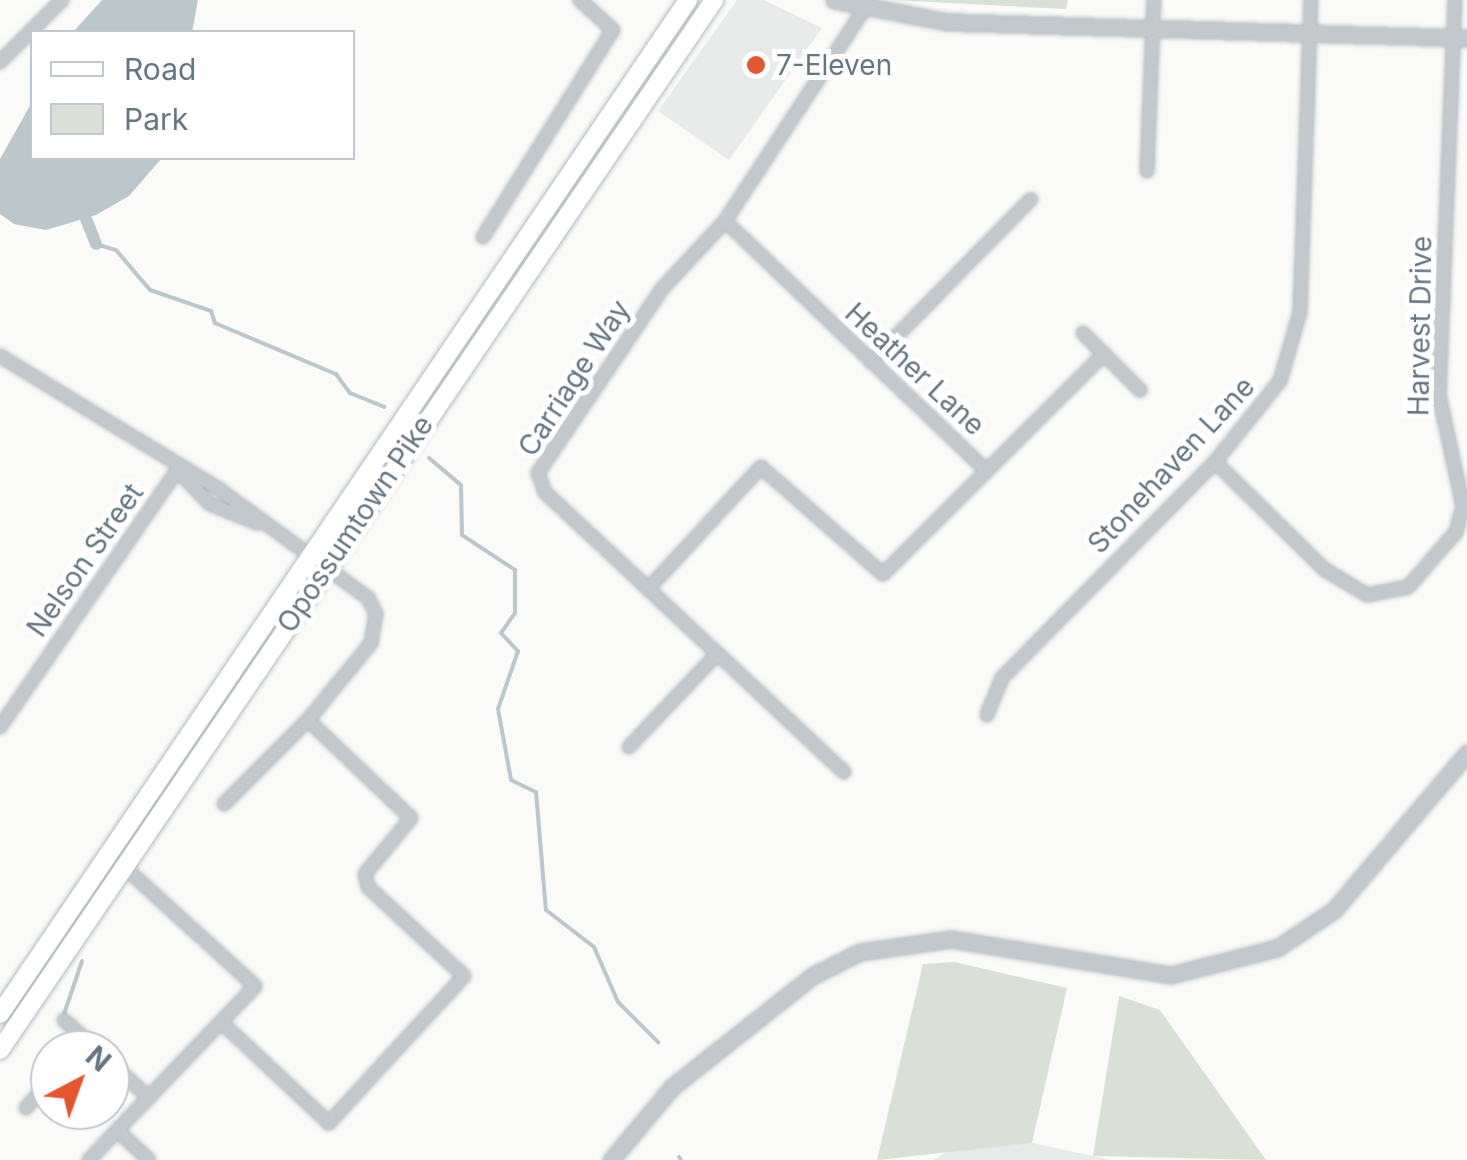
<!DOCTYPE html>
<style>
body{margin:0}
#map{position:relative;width:1467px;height:1160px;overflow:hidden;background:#fafaf8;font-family:Inter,sans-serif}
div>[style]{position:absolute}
.built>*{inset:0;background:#e8e9e9}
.green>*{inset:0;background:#dadfd7}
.water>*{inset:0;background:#bbc7cb}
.stream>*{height:4px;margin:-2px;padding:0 2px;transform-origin:2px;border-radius:2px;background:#bbc7cb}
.canal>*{height:12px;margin:-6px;padding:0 6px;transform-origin:6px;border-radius:6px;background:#bbc7cb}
.roads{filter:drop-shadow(0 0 2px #b3babf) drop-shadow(0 0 2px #b3babf)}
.minor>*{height:12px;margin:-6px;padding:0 6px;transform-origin:6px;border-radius:6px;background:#c3c8cc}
.tertiary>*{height:15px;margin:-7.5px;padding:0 7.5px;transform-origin:7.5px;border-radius:7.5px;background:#c3c8cc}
.secondary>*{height:18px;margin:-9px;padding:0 9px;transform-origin:9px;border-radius:9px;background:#fff}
.dots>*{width:28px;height:28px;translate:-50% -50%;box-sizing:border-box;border:5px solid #fff;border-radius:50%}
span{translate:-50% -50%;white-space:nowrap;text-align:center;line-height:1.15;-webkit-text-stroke:10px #fff;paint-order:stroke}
.poi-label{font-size:28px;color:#657683}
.left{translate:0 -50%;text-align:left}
.street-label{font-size:28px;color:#657683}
.legend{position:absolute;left:30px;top:30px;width:325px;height:130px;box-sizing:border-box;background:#fff;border:2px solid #c1c8cd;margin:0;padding:12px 18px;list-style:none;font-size:30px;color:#657683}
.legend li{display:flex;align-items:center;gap:20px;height:50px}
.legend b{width:50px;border:2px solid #c1c8cd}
.north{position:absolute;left:30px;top:1030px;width:100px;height:100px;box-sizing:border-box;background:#fff;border:2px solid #c1c8cd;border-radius:50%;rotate:41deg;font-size:28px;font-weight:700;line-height:40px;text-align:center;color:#657683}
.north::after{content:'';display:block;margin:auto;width:35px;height:45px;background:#e4572e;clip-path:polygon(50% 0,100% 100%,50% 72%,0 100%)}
</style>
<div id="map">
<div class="built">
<div style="clip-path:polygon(737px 0,764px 0,822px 28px,729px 160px,658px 111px)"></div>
<div style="clip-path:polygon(1032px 1143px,1111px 1160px,934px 1160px,955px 1146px)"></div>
</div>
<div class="green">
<div style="clip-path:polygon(892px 0,1068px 0,1066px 9px)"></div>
<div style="clip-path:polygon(954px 962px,1067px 988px,1032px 1143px,877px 1160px,923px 964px)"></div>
<div style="clip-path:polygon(1119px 996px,1160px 1010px,1266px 1160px,1093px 1156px)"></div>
</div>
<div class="water">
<div style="clip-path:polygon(102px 0,198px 0,192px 32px,73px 32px)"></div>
<div style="clip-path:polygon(32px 102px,32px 158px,162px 158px,129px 196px,96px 215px,46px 230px,14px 224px,0 214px,0 159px)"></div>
</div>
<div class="stream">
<div style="left:96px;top:244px;width:21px;rotate:17deg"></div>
<div style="left:116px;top:250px;width:52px;rotate:49.6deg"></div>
<div style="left:150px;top:290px;width:65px;rotate:19deg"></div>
<div style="left:211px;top:311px;width:13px;rotate:72deg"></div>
<div style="left:215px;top:323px;width:131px;rotate:22.9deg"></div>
<div style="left:336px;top:374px;width:24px;rotate:54deg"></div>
<div style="left:350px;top:393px;width:37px;rotate:22deg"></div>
<div style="left:429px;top:458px;width:42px;rotate:40.2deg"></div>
<div style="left:461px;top:485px;width:50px;rotate:88.9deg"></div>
<div style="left:462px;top:535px;width:64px;rotate:33.4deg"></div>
<div style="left:515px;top:570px;width:43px;rotate:90deg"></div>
<div style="left:515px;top:613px;width:24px;rotate:125deg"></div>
<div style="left:501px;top:633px;width:25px;rotate:47deg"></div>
<div style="left:518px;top:651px;width:61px;rotate:109deg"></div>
<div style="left:498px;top:709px;width:72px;rotate:79.6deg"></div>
<div style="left:511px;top:780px;width:28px;rotate:26deg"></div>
<div style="left:536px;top:792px;width:118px;rotate:85.2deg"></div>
<div style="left:546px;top:910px;width:61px;rotate:37.6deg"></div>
<div style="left:594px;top:947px;width:60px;rotate:66.4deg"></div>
<div style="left:618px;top:1002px;width:57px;rotate:45deg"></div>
<div style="left:64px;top:1014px;width:56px;rotate:-71.2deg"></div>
<div style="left:679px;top:1157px;width:4px;rotate:56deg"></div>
</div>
<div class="canal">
<div style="left:86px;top:219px;width:27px;rotate:68deg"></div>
</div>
<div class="roads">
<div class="minor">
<div style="left:0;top:62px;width:88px;rotate:-45deg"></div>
<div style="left:1147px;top:171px;width:171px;rotate:-87.7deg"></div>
<div style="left:725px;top:221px;width:362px;rotate:43.7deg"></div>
<div style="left:483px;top:237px;width:244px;rotate:-57.9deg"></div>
<div style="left:613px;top:30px;width:45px;rotate:-137.7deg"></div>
<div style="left:1083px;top:333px;width:81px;rotate:45deg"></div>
<div style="left:0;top:356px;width:258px;rotate:31.3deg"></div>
<div style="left:220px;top:490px;width:183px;rotate:36.1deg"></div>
<div style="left:368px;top:598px;width:18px;rotate:63deg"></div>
<div style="left:376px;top:614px;width:29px;rotate:100deg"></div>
<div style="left:371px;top:643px;width:99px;rotate:129.3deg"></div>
<div style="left:308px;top:720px;width:142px;rotate:43.6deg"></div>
<div style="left:411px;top:818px;width:72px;rotate:129.4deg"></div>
<div style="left:365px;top:874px;width:13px;rotate:77deg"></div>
<div style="left:368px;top:887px;width:131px;rotate:42.8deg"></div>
<div style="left:464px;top:976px;width:200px;rotate:132.6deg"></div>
<div style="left:329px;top:1123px;width:148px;rotate:-136.9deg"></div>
<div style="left:871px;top:362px;width:228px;rotate:-45.5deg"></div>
<div style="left:1215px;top:462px;width:153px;rotate:44.5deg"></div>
<div style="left:1324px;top:569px;width:50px;rotate:31.2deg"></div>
<div style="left:1367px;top:595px;width:42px;rotate:-11deg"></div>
<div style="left:1408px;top:587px;width:73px;rotate:-48.9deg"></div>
<div style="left:1456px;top:532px;width:27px;rotate:-75deg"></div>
<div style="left:1463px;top:506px;width:114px;rotate:-102.2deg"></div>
<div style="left:1439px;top:395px;width:395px;rotate:-87.7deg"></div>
<div style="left:177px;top:470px;width:47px;rotate:45.9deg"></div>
<div style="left:210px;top:504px;width:51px;rotate:22deg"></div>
<div style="left:648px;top:589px;width:166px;rotate:-47.2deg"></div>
<div style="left:761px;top:467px;width:162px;rotate:41.3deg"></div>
<div style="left:883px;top:574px;width:312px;rotate:-44.9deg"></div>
<div style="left:987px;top:715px;width:40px;rotate:-68deg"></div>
<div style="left:1002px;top:678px;width:303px;rotate:-45.4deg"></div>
<div style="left:1215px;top:462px;width:104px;rotate:-51.3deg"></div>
<div style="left:1280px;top:381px;width:72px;rotate:-73.8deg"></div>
<div style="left:1300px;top:312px;width:312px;rotate:-88deg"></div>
<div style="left:0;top:727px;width:312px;rotate:-55.4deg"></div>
<div style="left:629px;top:747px;width:128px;rotate:-46.6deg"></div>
<div style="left:844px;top:772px;width:410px;rotate:-136.9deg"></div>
<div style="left:545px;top:492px;width:20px;rotate:-110deg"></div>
<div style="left:538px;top:473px;width:222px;rotate:-56deg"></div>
<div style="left:662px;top:289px;width:93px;rotate:-47.2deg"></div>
<div style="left:725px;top:221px;width:251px;rotate:-56.7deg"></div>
<div style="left:224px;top:804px;width:119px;rotate:-45deg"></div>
<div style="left:64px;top:1020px;width:30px;rotate:42deg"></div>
<div style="left:78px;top:1050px;width:13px;rotate:-51deg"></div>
<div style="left:86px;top:1040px;width:15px;rotate:42deg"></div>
<div style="left:110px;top:1062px;width:53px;rotate:42.7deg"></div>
<div style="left:26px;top:1108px;width:36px;rotate:-48deg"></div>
<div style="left:118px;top:1131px;width:42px;rotate:43.1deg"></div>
<div style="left:89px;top:1160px;width:240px;rotate:-46.3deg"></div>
<div style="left:255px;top:986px;width:181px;rotate:-137.7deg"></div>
</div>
<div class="tertiary">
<div style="left:834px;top:0;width:115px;rotate:11deg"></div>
<div style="left:947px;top:22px;width:520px;rotate:1.76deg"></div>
<div style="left:611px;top:1160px;width:95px;rotate:-50.1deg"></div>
<div style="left:672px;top:1087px;width:179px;rotate:-38.4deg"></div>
<div style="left:812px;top:976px;width:54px;rotate:-26.6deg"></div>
<div style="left:860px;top:952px;width:92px;rotate:-8.1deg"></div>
<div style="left:951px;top:939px;width:223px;rotate:9.3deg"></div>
<div style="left:1171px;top:975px;width:109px;rotate:-14.3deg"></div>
<div style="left:1277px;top:948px;width:69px;rotate:-33.7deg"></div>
<div style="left:1334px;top:910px;width:206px;rotate:-49.7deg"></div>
</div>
<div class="secondary">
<div style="left:0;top:1014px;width:1225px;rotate:-55.84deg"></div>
<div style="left:0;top:1050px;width:1270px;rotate:-55.78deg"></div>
</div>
</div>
<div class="dots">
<div style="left:756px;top:65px;background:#e4572e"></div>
</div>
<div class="poi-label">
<span class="left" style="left:776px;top:65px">7-Eleven</span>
</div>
<div class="street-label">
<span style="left:1420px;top:326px;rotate:-89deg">Harvest Drive</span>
<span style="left:915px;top:369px;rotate:43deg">Heather Lane</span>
<span style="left:574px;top:378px;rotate:-57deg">Carriage Way</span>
<span style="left:1171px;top:465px;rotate:-47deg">Stonehaven Lane</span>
<span style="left:355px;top:524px;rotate:-56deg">Opossumtown Pike</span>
<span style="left:85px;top:560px;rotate:-55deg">Nelson Street</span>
</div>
<ul class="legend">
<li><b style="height:12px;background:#fff"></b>Road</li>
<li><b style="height:28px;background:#dadfd7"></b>Park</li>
</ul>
<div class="north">N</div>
</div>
